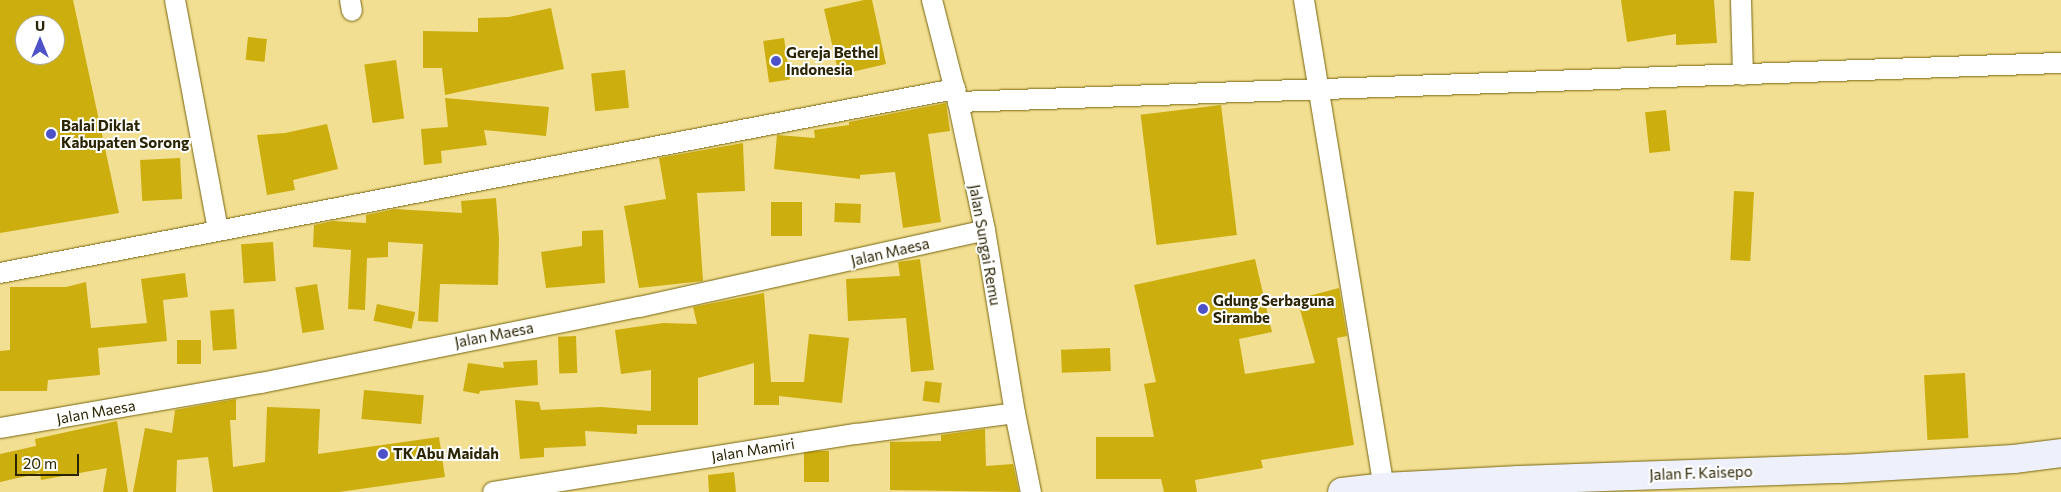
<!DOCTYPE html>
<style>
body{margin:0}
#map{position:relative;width:2061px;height:492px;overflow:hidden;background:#f2df91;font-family:Commissioner,sans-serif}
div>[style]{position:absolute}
.building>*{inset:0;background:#ccae0e;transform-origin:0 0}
.roads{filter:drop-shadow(0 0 1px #77650f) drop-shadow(0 0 1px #77650f)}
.street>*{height:20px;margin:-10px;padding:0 10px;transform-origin:10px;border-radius:10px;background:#fff}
.secondary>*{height:28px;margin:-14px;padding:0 14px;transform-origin:14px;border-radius:14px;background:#eef0fb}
.dots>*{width:14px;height:14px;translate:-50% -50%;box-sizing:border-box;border:2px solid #fff;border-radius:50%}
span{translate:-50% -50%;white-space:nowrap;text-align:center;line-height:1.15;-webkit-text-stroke:4px #fff;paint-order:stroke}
.poi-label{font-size:15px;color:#2c2504;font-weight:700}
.left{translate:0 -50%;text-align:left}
.street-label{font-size:15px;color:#2c2504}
.north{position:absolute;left:15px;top:15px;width:50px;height:50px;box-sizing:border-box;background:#fff;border:1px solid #aba89b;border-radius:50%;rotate:0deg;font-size:14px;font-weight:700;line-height:20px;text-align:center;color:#2c2504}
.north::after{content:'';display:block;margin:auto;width:18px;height:22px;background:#4e52c8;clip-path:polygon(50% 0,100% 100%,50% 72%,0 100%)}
.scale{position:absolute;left:15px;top:454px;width:64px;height:22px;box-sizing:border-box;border:2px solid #2c2504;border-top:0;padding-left:6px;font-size:15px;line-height:18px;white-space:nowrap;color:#2c2504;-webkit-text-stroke:4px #fff;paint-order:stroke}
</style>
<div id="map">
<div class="building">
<div style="clip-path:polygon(evenodd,0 0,73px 0,119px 213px,0 233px,0 0,25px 25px,55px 25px,55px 55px,25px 55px,25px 25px)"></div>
<div style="clip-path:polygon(864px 0,872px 0,886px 64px,839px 75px,824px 9px)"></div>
<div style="clip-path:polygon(1621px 0,1714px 0,1717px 43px,1676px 45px,1676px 34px,1627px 42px)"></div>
<div style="clip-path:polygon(551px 8px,564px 69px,445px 95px,442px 68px,423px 68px,423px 31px,478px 32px,478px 18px,509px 17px)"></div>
<div style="left:248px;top:37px;width:19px;height:23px;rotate:6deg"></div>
<div style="left:784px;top:38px;width:42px;height:21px;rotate:82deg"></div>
<div style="left:396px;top:60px;width:59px;height:32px;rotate:82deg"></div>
<div style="left:625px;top:70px;width:38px;height:34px;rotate:84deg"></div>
<div style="clip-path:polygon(445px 98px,549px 107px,546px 136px,484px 130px,487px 145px,441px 151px,442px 163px,424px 165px,421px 129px,448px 127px)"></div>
<div style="clip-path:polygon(946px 103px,950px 131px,928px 134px,941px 222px,903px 228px,895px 172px,860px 175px,860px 179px,774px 169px,777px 135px,815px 138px,814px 130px,849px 125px,849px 122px)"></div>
<div style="left:1221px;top:105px;width:131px;height:81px;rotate:83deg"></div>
<div style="left:1666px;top:110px;width:41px;height:21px;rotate:84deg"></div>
<div style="clip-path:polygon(327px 124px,338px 169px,293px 180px,295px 190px,267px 195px,257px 135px,285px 133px)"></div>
<div style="clip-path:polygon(743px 143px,745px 191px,697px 193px,703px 281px,639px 288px,624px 206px,666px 199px,659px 158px)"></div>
<div style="left:180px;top:158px;width:41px;height:40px;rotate:87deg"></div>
<div style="left:1734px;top:191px;width:20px;height:69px;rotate:3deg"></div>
<div style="clip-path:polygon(496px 198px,499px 239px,498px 285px,440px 284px,438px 322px,418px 321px,423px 244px,388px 242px,388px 257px,367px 258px,365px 310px,348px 309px,351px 250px,313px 247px,314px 225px,333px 221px,366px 223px,366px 215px,395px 209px,462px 213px,461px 201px)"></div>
<div style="left:771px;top:202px;width:31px;height:34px"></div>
<div style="left:835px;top:203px;width:26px;height:19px;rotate:2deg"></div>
<div style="clip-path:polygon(603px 230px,605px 283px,546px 288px,541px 252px,582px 246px,582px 231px)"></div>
<div style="left:273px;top:242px;width:39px;height:32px;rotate:86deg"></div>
<div style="clip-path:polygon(920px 259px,934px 370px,911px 372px,906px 318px,848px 321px,846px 279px,900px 276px,898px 262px)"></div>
<div style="clip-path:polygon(1255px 259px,1272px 332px,1239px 339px,1245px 374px,1315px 363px,1297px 299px,1339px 288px,1347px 336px,1337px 338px,1354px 445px,1261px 460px,1263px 468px,1195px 480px,1197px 492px,1164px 492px,1161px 479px,1096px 479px,1096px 437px,1154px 437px,1144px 384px,1156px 382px,1134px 285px)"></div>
<div style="clip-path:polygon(185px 273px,188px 297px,163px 300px,167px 341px,98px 348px,100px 375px,48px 380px,47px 391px,0 391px,0 351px,10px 350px,10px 287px,66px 287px,86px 282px,91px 328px,147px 323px,141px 279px)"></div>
<div style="left:317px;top:284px;width:46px;height:22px;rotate:81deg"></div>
<div style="clip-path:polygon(764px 293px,771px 382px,804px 382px,809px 334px,849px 338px,842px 403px,779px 396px,779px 405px,754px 405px,754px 363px,698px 378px,698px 425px,637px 425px,637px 434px,585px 431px,586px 446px,544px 448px,544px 457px,520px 459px,515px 400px,539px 402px,541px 410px,601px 407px,651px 411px,651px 370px,621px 374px,615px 330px,663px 323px,697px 324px,693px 307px)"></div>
<div style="left:377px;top:304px;width:39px;height:17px;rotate:12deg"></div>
<div style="left:234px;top:309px;width:40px;height:24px;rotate:86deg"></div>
<div style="left:576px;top:336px;width:37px;height:18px;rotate:88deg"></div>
<div style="left:177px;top:340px;width:24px;height:24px"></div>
<div style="left:1110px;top:348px;width:23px;height:49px;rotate:88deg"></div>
<div style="clip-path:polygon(537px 360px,538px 385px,480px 391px,479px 394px,463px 391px,468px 363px,504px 368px,503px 362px)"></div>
<div style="left:1965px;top:373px;width:65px;height:41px;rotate:87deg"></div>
<div style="left:925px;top:381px;width:17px;height:20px;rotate:7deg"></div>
<div style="left:364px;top:390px;width:60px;height:29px;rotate:5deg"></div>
<div style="clip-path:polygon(236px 399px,236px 420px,230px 420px,233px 467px,265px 462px,267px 407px,320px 409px,318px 454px,439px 437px,445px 477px,339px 492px,213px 492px,208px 457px,177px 460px,176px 492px,133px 492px,145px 428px,172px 433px,175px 410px)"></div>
<div style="clip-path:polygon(117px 421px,128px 492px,103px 492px,107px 468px,41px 480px,40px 473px,0 482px,0 454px,36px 446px,35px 439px)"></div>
<div style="clip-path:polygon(985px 429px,986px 466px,1013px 464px,1019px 492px,890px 490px,890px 442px,941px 441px,941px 435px)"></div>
<div style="left:829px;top:451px;width:31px;height:25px;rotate:90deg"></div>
<div style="clip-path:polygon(734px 472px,736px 492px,709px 492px,708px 475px)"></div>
</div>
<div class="roads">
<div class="street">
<div style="left:175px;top:0;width:234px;rotate:79.4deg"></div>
<div style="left:350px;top:0;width:11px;rotate:80deg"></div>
<div style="left:932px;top:0;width:105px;rotate:75.7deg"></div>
<div style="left:958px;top:102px;width:131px;rotate:78.1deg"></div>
<div style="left:985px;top:230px;width:185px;rotate:80.7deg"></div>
<div style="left:1015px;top:413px;width:81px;rotate:78.6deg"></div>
<div style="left:1304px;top:0;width:499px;rotate:80.7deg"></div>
<div style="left:1741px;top:0;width:75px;rotate:88.5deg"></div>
<div style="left:958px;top:102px;width:1104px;rotate:-2.03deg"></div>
<div style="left:0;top:273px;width:973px;rotate:-10.91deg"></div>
<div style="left:0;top:428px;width:265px;rotate:-9.8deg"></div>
<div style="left:261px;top:383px;width:386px;rotate:-11.4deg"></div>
<div style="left:639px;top:307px;width:354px;rotate:-12.5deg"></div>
<div style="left:493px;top:492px;width:368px;rotate:-9.1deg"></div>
<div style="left:856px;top:434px;width:160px;rotate:-7.5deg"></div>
</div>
<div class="secondary">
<div style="left:1342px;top:492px;width:42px;rotate:-6.8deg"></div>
<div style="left:1384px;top:487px;width:135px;rotate:-3deg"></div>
<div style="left:1519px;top:480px;width:322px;rotate:-2deg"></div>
<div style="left:1841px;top:469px;width:173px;rotate:-3.3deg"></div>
<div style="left:2014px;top:459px;width:47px;rotate:-7.3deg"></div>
</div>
</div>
<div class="dots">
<div style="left:776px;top:61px;background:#4e52c8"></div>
<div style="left:51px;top:134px;background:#4e52c8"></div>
<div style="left:1203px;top:309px;background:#4e52c8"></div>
<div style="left:383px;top:454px;background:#4e52c8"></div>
</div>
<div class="poi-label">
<span class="left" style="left:786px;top:61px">Gereja Bethel<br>Indonesia</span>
<span class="left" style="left:61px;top:134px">Balai Diklat<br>Kabupaten Sorong</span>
<span class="left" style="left:1213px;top:309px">Gdung Serbaguna<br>Sirambe</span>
<span class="left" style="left:393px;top:454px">TK Abu Maidah</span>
</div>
<div class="street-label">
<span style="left:985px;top:245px;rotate:80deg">Jalan Sungai Remu</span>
<span style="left:890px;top:252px;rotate:-13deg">Jalan Maesa</span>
<span style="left:494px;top:335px;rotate:-11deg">Jalan Maesa</span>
<span style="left:96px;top:412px;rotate:-10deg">Jalan Maesa</span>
<span style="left:753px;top:450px;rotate:-9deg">Jalan Mamiri</span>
<span style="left:1701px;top:473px;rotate:-2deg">Jalan F. Kaisepo</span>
</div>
<div class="north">U</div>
<div class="scale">20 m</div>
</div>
